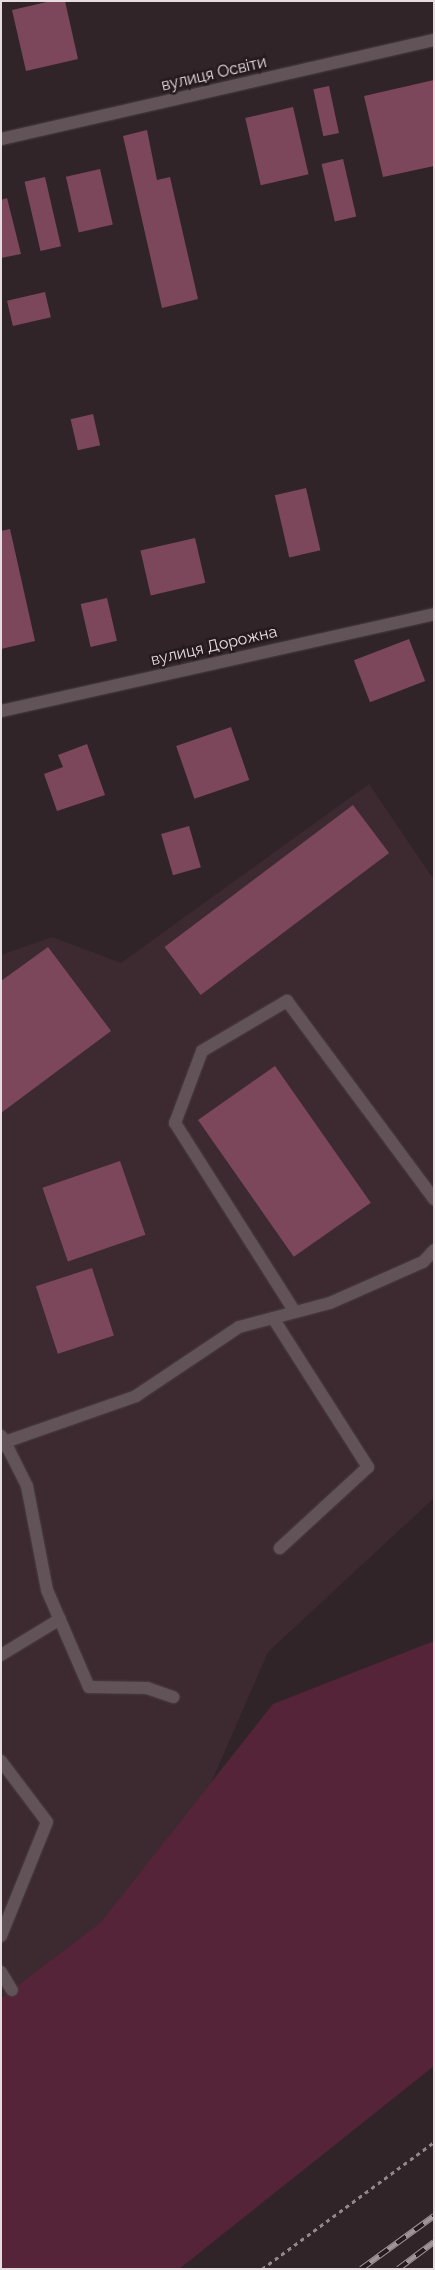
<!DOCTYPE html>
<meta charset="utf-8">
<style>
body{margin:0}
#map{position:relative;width:435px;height:2270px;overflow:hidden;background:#302428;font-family:Raleway,sans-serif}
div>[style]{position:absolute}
.built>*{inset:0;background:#3d2a30}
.green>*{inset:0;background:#552438}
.building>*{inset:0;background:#7d475b;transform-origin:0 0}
.path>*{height:3px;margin-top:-1.5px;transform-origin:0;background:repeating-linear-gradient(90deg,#92888b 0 4px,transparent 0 8px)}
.roads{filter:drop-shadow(0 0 1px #493f42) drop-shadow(0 0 1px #493f42)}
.minor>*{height:12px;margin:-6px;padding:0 6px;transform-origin:6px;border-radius:6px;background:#625358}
.rail>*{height:5.5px;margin-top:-2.75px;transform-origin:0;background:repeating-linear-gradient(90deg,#261a1e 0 11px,#9f9598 0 22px);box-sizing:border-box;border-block:1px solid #9f9598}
span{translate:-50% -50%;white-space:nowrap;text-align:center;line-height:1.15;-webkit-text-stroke:5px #261a1e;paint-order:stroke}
.street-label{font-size:16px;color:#e5dddf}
.frame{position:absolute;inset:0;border:2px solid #e5dddf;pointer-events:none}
</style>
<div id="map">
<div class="built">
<div style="clip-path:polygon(369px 784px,434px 880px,434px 1498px,268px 1652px,211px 1783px,101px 1922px,1px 1998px,1px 955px,52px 937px,121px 963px)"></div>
</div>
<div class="green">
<div style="clip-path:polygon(434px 1641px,434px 2066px,179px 2269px,1px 2269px,1px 1998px,101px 1922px,273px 1704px)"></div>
</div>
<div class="building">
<div style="clip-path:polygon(51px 1px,65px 1px,78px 59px,26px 71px,12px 10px)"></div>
<div style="clip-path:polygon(434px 80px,434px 166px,383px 177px,364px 96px)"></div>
<div style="left:329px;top:86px;width:48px;height:16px;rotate:78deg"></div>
<div style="left:293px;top:107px;width:69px;height:49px;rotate:77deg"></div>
<div style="clip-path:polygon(147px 130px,157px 180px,170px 177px,198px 299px,162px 308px,123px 136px)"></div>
<div style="left:343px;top:159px;width:59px;height:22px;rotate:77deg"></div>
<div style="left:100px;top:169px;width:57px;height:35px;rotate:77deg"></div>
<div style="left:45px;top:177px;width:71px;height:21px;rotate:77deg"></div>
<div style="clip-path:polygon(7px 198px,21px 254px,1px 258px,1px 200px)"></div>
<div style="left:45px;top:292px;width:26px;height:39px;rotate:77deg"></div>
<div style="left:93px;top:414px;width:32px;height:23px;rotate:77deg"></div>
<div style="left:306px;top:488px;width:64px;height:32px;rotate:77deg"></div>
<div style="clip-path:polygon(10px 529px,35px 641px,1px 649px,1px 531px)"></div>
<div style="left:195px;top:538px;width:46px;height:56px;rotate:77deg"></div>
<div style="left:107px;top:598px;width:44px;height:27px;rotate:77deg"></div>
<div style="left:409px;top:639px;width:45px;height:59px;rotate:69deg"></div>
<div style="left:231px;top:727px;width:56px;height:58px;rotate:71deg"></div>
<div style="clip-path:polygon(87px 744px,105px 795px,57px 811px,44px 774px,63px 767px,58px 755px)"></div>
<div style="left:353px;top:805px;width:60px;height:236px;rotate:53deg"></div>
<div style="left:189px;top:826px;width:43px;height:29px;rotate:74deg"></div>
<div style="clip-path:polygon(48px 947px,111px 1031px,1px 1113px,1px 981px)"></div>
<div style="left:275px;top:1066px;width:167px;height:94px;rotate:55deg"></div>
<div style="left:120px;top:1161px;width:78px;height:82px;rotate:71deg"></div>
<div style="left:92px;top:1268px;width:71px;height:59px;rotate:72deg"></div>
</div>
<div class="path">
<div style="left:262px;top:2269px;width:214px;rotate:-36.4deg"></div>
</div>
<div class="roads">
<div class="minor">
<div style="left:1px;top:139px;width:444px;rotate:-12.9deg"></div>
<div style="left:1px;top:711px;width:444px;rotate:-12.6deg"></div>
<div style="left:295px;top:1312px;width:224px;rotate:-122.4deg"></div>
<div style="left:175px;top:1123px;width:77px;rotate:-69.4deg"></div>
<div style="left:202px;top:1051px;width:99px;rotate:-30.5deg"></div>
<div style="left:287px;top:1001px;width:247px;rotate:53.4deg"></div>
<div style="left:273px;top:1318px;width:177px;rotate:57.5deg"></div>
<div style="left:368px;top:1467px;width:120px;rotate:137.4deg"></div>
<div style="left:1px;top:1436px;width:7px;rotate:56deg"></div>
<div style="left:5px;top:1442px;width:139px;rotate:-19.3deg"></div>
<div style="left:136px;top:1396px;width:124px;rotate:-33.8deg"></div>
<div style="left:239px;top:1327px;width:94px;rotate:-14.8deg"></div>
<div style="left:330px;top:1303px;width:102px;rotate:-23.8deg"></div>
<div style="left:423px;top:1262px;width:16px;rotate:-47deg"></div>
<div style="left:1px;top:1446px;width:6px;rotate:-45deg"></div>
<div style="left:5px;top:1442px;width:49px;rotate:63.4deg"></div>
<div style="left:27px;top:1486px;width:106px;rotate:79.1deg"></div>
<div style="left:47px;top:1590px;width:106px;rotate:66.6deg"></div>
<div style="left:89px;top:1687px;width:58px;rotate:1deg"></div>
<div style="left:147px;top:1688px;width:28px;rotate:19deg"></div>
<div style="left:1px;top:1655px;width:69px;rotate:-31.4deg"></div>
<div style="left:1px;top:1761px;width:76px;rotate:53deg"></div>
<div style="left:47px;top:1822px;width:123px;rotate:112deg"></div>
<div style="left:1px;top:1972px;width:21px;rotate:59deg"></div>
</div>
</div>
<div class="rail">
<div style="left:361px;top:2269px;width:90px;rotate:-36deg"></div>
<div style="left:398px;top:2269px;width:45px;rotate:-36.9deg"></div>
</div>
<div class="street-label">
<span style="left:214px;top:74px;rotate:-13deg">вулиця Освіти</span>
<span style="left:214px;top:646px;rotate:-13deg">вулиця Дорожна</span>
</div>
<div class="frame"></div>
</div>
